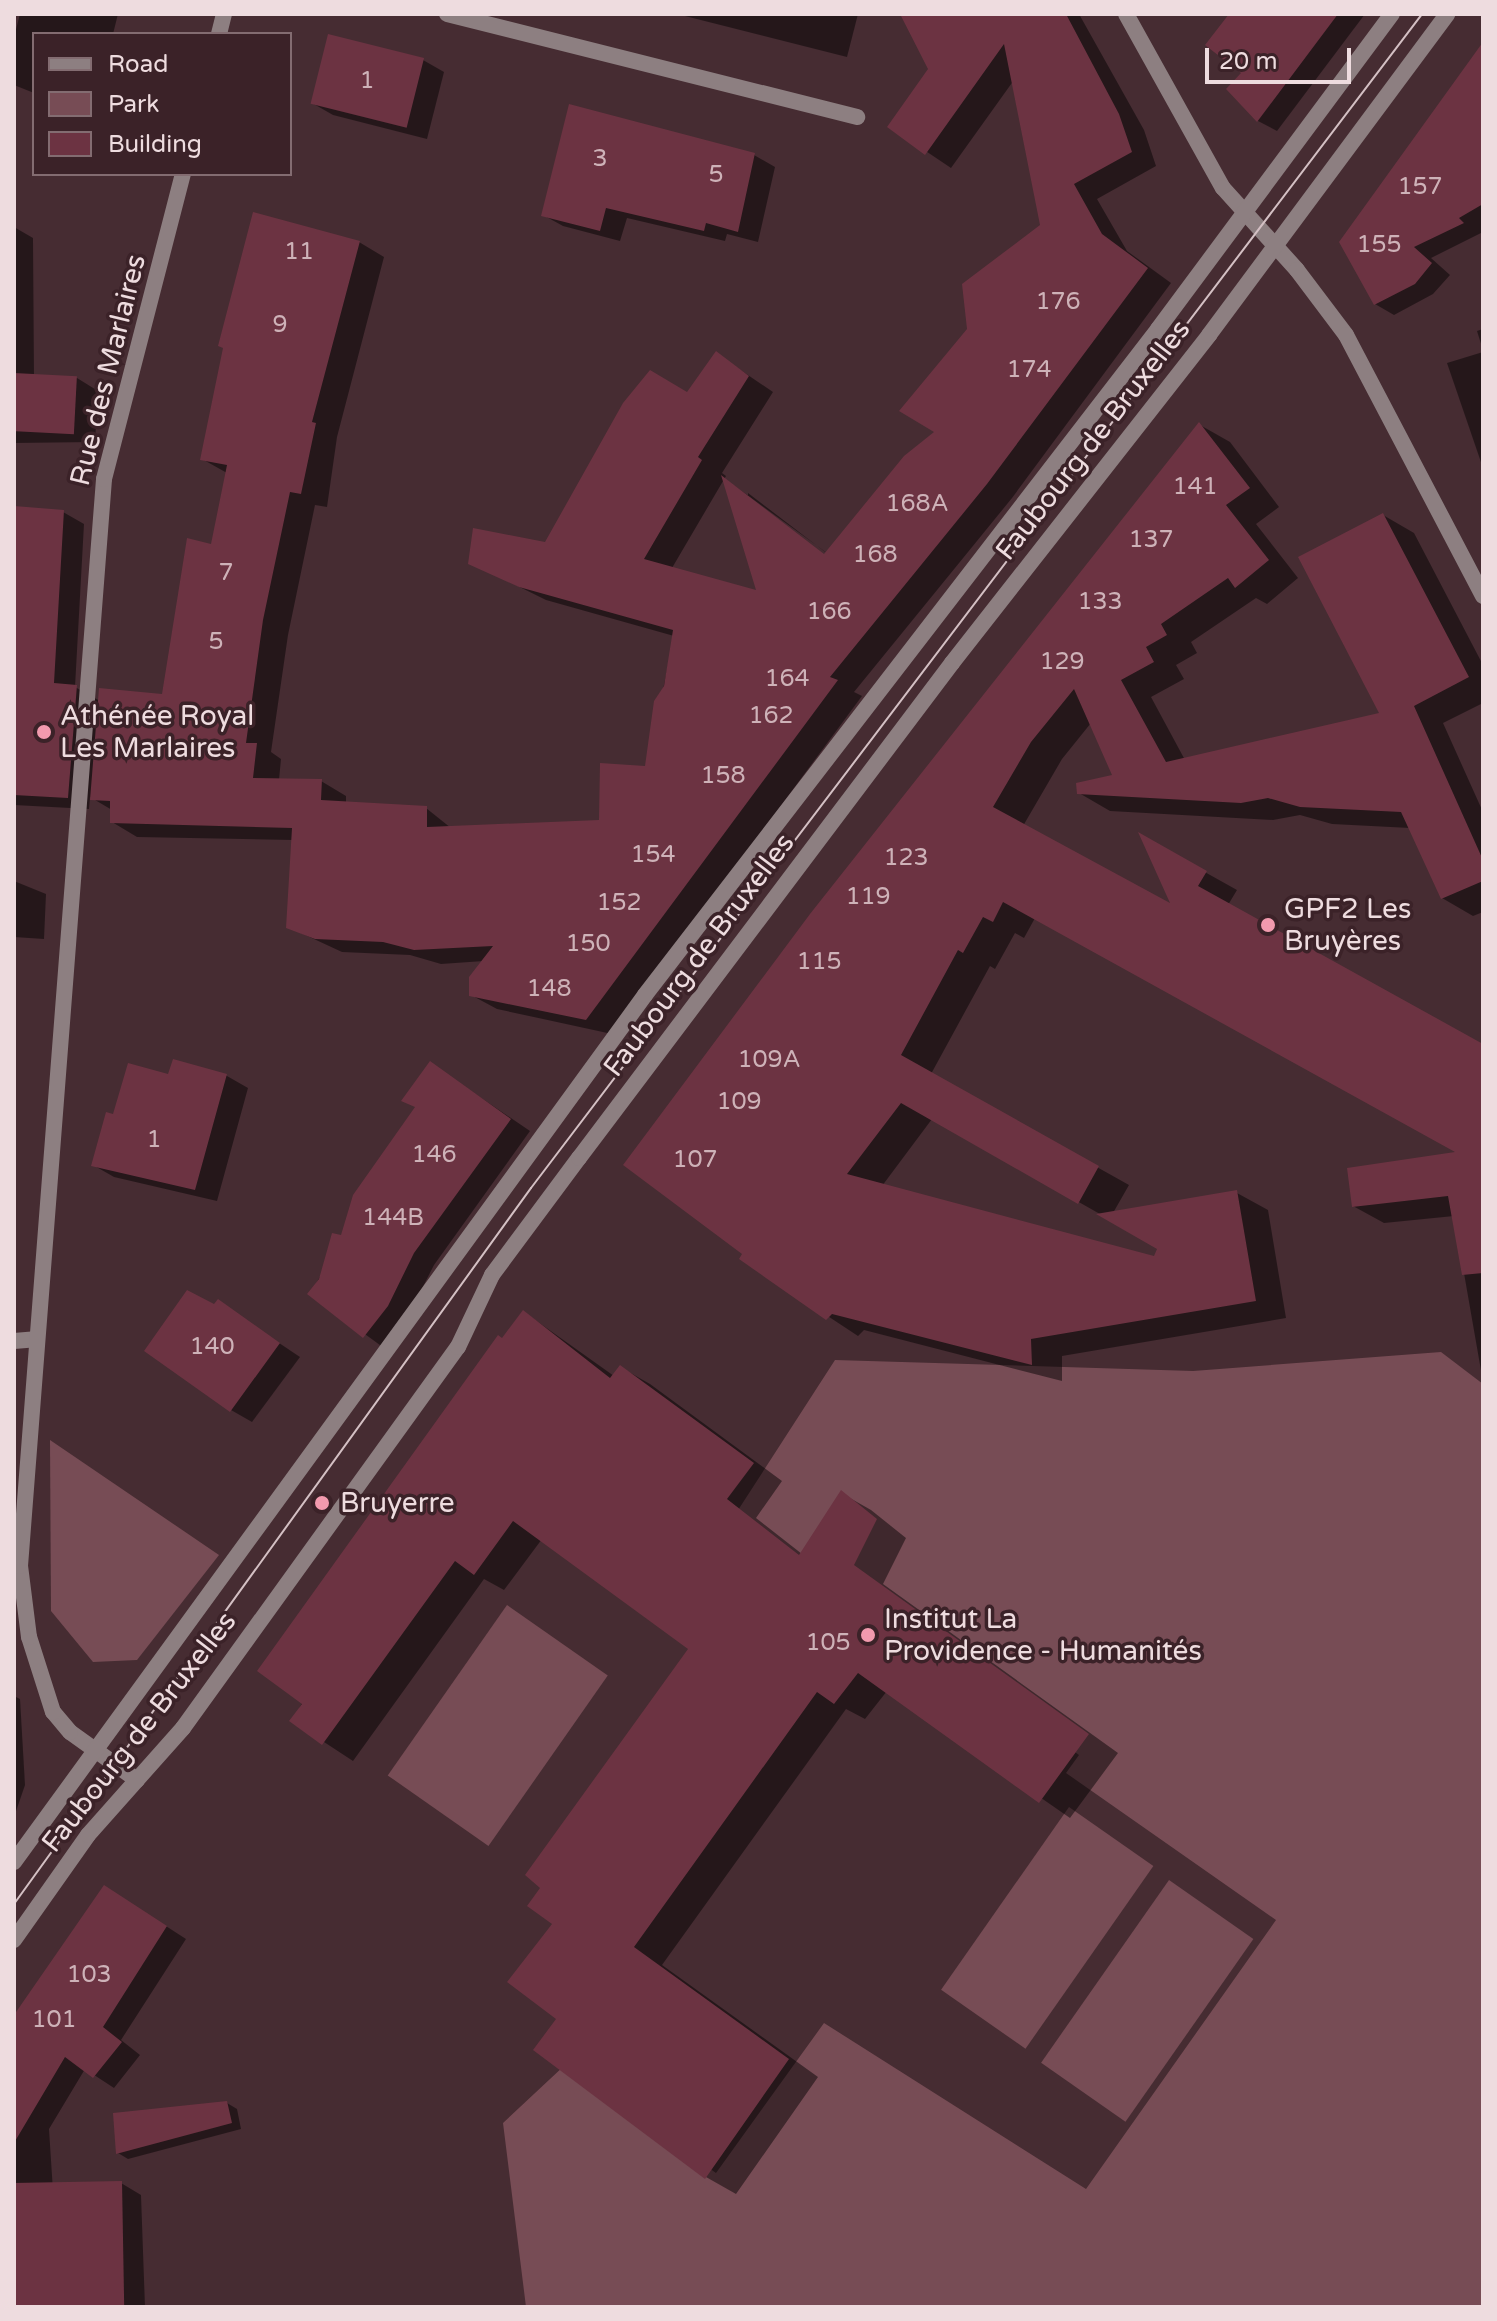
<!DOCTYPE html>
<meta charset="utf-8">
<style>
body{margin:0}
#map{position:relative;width:1497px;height:2321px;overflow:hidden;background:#462c32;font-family:"Varela Round",sans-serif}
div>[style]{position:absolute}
.green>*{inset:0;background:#774c55;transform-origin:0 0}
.shadow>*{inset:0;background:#0007}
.building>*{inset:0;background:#6c3342;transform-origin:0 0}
.minor>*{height:16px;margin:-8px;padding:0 8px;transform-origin:8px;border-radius:8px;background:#8d7f81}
.tertiary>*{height:16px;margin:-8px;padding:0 8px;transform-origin:8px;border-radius:8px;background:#8d7f81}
.tram>*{height:2px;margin:-1px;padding:0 1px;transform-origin:1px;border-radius:1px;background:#d4c0c4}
.dots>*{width:22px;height:22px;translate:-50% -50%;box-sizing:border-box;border:4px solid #3b2228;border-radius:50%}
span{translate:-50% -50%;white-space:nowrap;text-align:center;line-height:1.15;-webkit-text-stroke:7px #3b2228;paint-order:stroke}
.number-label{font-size:24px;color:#ceb2b8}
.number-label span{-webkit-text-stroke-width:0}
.street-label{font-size:28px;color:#eedcdf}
.poi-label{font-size:28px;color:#eedcdf}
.left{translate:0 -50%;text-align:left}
.frame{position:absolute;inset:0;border:16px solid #eedcdf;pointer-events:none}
.legend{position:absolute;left:32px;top:32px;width:260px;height:144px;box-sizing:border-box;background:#3b2228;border:2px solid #836c71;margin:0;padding:10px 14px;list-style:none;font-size:24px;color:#eedcdf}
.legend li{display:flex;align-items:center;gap:16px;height:40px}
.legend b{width:40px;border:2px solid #836c71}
.scale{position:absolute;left:1205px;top:48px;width:146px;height:36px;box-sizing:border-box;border:4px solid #eedcdf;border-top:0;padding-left:10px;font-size:24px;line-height:28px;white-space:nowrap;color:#eedcdf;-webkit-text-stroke:6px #3b2228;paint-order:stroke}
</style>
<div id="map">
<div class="green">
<div style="clip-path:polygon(1441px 1352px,1483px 1384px,1483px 2307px,526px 2307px,503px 2123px,565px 2065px,716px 2173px,824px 2023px,1086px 2189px,1276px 1920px,1066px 1773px,1079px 1755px,840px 1580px,731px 1521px,835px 1360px,1193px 1371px)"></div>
<div style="clip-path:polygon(50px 1440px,219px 1555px,137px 1660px,93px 1662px,51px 1611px)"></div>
<div style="left:507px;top:1605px;width:123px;height:208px;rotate:35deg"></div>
<div style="left:1069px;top:1807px;width:103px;height:223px;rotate:35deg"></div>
<div style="left:1169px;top:1880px;width:103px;height:223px;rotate:35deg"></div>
</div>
<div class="shadow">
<div style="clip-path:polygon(20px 14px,118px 14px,113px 34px,34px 34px,34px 93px,14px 85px,14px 37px)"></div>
<div style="clip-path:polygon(677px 14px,858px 14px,847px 57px)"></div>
<div style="clip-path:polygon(evenodd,902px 14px,1079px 14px,1144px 130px,1156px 166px,1097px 199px,1127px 251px,1171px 283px,1012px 498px,854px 692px,862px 696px,612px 1034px,497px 1009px,471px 995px,484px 961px,441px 964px,410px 955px,342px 952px,288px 927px,293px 840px,137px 837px,112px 822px,112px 810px,90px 797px,89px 809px,14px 805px,14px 508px,63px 512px,84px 524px,75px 687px,100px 701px,163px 697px,213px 546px,227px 473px,202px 459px,359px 242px,384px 257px,337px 437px,327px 507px,315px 505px,288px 635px,271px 752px,281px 759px,279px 780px,321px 781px,346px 796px,346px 803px,426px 808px,451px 828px,601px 822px,647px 768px,674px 636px,546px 600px,471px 563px,546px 544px,688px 394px,717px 354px,773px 392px,722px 473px,726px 476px,672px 568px,759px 593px,725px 479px,827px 553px,938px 432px,969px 330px,1042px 226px,1014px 80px,951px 168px,890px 127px,930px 69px,902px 14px,748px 493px,833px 558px,830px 561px,748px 498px,748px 493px)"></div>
<div style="clip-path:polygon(1231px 14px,1365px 14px,1277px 131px,1258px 121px)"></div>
<div style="clip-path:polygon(423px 60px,444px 72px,427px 139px,333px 115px,312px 103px)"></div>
<div style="clip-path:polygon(1483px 85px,1483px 232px,1431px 258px,1450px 275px,1433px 294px,1394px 315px,1375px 304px)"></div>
<div style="clip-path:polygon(754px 155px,775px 167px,758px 242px,727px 234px,725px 241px,627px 218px,620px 241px,563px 226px,543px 215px)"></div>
<div style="clip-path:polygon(14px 227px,33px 238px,34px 376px,77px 378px,98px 391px,95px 442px,14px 443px)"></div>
<div style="clip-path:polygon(1483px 329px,1483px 350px,1477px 331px)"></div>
<div style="clip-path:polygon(1483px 352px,1483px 468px,1447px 363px)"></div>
<div style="clip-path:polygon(evenodd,1200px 425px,1230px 442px,1279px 507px,1256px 524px,1298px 578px,1267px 604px,1256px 598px,1191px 642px,1197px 653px,1176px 665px,1184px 679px,1151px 697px,1185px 760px,1382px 714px,1383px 515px,1414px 533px,1483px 665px,1483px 703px,1443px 723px,1483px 812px,1483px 912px,1473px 916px,1442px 898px,1410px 828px,1332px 824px,1300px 815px,1273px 820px,1110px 811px,1079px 793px,1115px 776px,1091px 723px,1062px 759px,1023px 826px,1174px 908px,1142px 837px,1237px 890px,1228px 905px,1483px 1046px,1483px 1382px,1454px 1216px,1384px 1223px,1353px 1206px,1460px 1153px,1035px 918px,1024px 938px,1015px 933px,995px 969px,990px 966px,931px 1074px,1129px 1185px,1113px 1213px,1237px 1193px,1268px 1210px,1286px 1318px,1062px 1356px,1062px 1381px,864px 1330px,858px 1336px,741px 1259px,1200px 425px,932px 1119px,1160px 1248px,1155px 1259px,882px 1186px,932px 1119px)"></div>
<div style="clip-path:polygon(14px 881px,46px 894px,44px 939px,14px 937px)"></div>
<div style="clip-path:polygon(174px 1061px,227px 1076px,248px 1088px,217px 1201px,114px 1177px,93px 1165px,114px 1117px,169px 1077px)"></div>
<div style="clip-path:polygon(430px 1063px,530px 1131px,434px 1265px,408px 1316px,384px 1348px,310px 1294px,418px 1108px)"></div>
<div style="clip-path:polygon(218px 1302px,300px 1357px,252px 1422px,231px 1410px,215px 1307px)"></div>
<div style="clip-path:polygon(524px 1312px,614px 1376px,620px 1367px,650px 1384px,782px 1481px,756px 1518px,802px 1554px,841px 1493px,871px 1510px,906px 1538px,883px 1584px,1118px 1753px,1070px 1818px,887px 1691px,865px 1719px,846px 1709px,662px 1965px,818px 2077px,736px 2194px,706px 2177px,558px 2018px,555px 1924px,691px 1649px,542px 1539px,504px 1590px,484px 1579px,353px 1761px,292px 1721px)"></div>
<div style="clip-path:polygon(14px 1696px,20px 1699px,25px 1785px,14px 1817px)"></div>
<div style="clip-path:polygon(124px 1899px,186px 1939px,121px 2040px,140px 2055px,114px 2088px,85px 2069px,49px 2129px,53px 2191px,121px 2183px,141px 2195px,145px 2307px,14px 2307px,14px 2020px)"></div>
<div style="clip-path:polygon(227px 2103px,237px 2109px,241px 2129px,128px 2159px,118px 2153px)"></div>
</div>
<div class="building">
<div style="clip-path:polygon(900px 14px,1066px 14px,1119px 114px,1132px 152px,1074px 184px,1102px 234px,1148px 268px,987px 484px,830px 677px,838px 680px,586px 1020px,469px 996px,469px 977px,493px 946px,414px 950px,383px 942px,315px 939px,286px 928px,292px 828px,110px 823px,110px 801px,90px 800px,99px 688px,162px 694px,187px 538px,211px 544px,227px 465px,200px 460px,223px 348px,218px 346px,253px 212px,360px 241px,312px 422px,316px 423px,301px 494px,290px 492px,263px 620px,246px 743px,257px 743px,253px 778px,322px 779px,321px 800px,427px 806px,427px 827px,599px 820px,600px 763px,645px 766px,654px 701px,664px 686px,673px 630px,519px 587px,468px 564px,473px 528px,545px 542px,623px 403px,650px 370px,687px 392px,716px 351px,749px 376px,698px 457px,702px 460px,644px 559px,756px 590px,721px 475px,824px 554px,904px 456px,934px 432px,899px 411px,967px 329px,962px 284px,1040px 225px,1004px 44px,925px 155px,887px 127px,928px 69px)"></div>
<div style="clip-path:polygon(1229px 14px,1338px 14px,1257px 122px,1226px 89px,1241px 73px,1205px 45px)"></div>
<div style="left:328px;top:34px;width:99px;height:72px;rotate:14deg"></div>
<div style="clip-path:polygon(1483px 42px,1483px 204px,1459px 218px,1464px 223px,1414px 247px,1432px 263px,1415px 284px,1374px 305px,1339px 242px)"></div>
<div style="clip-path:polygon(569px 104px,755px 153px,738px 232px,706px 223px,704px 231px,606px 208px,600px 231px,541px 216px)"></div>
<div style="left:14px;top:373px;width:63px;height:58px;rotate:3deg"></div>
<div style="clip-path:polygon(1199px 422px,1250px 488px,1226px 505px,1269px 560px,1235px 588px,1228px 578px,1161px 624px,1167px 635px,1146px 647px,1154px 662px,1121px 680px,1166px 762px,1379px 713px,1298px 557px,1383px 513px,1469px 677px,1414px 706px,1483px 860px,1483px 881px,1441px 899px,1401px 812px,1300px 807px,1268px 798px,1241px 803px,1077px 794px,1076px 783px,1112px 775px,1074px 689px,1031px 742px,993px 807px,1170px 903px,1138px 832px,1207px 871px,1198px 886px,1483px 1044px,1483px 1273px,1462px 1275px,1448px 1196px,1352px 1207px,1347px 1168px,1455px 1152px,1003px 902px,993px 922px,983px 917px,963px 953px,958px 950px,901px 1055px,1099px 1166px,1078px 1204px,901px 1103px,847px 1174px,1154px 1256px,1157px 1249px,1096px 1214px,1237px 1190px,1256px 1301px,1031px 1339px,1032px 1365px,832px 1314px,826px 1320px,739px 1259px,742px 1254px,623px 1165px,810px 914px)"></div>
<div style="clip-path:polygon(14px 506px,64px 510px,54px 683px,77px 685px,68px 798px,14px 795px)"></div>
<div style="clip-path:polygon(173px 1059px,227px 1074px,195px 1190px,91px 1166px,106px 1112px,113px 1114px,128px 1063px,168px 1074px)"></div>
<div style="clip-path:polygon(430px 1061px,511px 1119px,414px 1253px,388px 1306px,363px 1338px,307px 1294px,319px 1279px,332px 1233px,341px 1235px,353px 1195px,415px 1107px,401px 1101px)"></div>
<div style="clip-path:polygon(187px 1290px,214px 1304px,218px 1299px,280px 1343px,230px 1412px,144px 1351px)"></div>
<div style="clip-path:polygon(523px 1310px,610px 1378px,620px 1365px,754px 1463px,727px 1499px,799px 1555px,841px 1490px,877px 1519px,854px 1565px,1089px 1734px,1039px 1803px,858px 1673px,834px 1704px,817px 1692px,634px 1947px,789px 2059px,705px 2179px,533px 2050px,556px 2019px,507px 1982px,552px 1924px,527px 1906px,540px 1888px,525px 1875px,688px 1649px,513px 1521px,474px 1575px,455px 1561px,322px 1745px,289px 1721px,302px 1704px,257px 1671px,498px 1335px,502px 1338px)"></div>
<div style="clip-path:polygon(104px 1885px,167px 1926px,103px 2027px,122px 2042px,93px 2078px,65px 2057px,14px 2143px,14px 2015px)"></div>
<div style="clip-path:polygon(227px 2101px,232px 2123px,116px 2154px,113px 2113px)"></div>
<div style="left:122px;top:2181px;width:126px;height:109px;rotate:89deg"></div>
</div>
<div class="minor">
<div style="left:447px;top:14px;width:423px;rotate:14.1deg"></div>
<div style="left:1126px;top:14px;width:199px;rotate:60.9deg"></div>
<div style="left:1223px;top:188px;width:110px;rotate:47.9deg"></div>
<div style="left:1297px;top:270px;width:81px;rotate:53deg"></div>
<div style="left:1346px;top:335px;width:295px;rotate:62.3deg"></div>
<div style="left:219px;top:34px;width:21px;rotate:-76deg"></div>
<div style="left:14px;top:1341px;width:21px;rotate:-5deg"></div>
<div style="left:137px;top:1780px;width:82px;rotate:-144.4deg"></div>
<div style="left:70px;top:1732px;width:26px;rotate:-130deg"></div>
<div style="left:53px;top:1712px;width:79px;rotate:-107.7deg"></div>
<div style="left:29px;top:1637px;width:72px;rotate:-97.2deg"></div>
<div style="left:20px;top:1566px;width:1090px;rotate:-85.58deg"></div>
<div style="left:104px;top:479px;width:315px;rotate:-75.5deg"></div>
</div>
<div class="tertiary">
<div style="left:14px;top:1862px;width:1072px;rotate:-53.95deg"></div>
<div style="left:645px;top:995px;width:841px;rotate:-52.39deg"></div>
<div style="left:1158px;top:329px;width:392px;rotate:-53.4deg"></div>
<div style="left:14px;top:1940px;width:128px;rotate:-54.8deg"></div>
<div style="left:88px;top:1835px;width:143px;rotate:-48.4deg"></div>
<div style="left:183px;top:1728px;width:470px;rotate:-54.2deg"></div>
<div style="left:458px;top:1347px;width:80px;rotate:-64.7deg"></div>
<div style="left:492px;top:1275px;width:146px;rotate:-53.4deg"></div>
<div style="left:579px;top:1158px;width:620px;rotate:-53deg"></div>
<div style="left:952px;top:663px;width:417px;rotate:-51.9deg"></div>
<div style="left:1209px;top:335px;width:400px;rotate:-53.4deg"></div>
</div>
<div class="tram">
<div style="left:14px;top:1904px;width:883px;rotate:-54.17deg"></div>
<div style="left:531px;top:1188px;width:1474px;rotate:-52.8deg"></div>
</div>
<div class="dots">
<div style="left:44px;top:732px;background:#f29aae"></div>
<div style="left:1268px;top:925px;background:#f29aae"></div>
<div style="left:322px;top:1503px;background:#f29aae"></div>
<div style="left:868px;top:1635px;background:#f29aae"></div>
</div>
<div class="number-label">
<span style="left:367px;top:81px">1</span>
<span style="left:600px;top:159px">3</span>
<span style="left:716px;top:175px">5</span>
<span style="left:1420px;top:187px">157</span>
<span style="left:1379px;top:245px">155</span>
<span style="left:299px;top:252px">11</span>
<span style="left:1058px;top:302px">176</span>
<span style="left:280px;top:325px">9</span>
<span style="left:1029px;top:370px">174</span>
<span style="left:1195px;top:487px">141</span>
<span style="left:917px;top:504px">168A</span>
<span style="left:1151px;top:540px">137</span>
<span style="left:875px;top:555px">168</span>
<span style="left:226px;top:573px">7</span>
<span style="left:1100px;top:602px">133</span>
<span style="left:829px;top:612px">166</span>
<span style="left:216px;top:642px">5</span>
<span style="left:1062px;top:662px">129</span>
<span style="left:787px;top:679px">164</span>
<span style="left:771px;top:716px">162</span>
<span style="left:723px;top:776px">158</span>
<span style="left:653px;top:855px">154</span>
<span style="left:906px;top:858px">123</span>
<span style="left:868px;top:897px">119</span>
<span style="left:619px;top:903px">152</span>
<span style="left:588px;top:944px">150</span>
<span style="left:819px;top:962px">115</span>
<span style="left:549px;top:989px">148</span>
<span style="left:769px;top:1060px">109A</span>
<span style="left:739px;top:1102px">109</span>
<span style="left:154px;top:1140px">1</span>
<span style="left:434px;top:1155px">146</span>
<span style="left:695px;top:1160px">107</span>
<span style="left:393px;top:1218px">144B</span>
<span style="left:212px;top:1347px">140</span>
<span style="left:828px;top:1643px">105</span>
<span style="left:89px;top:1975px">103</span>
<span style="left:54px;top:2020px">101</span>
</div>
<div class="street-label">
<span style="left:108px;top:370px;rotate:-76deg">Rue des Marlaires</span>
<span style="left:1093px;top:440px;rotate:-52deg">Faubourg de Bruxelles</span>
<span style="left:699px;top:955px;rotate:-53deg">Faubourg de Bruxelles</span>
<span style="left:139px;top:1732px;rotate:-52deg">Faubourg de Bruxelles</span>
</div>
<div class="poi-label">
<span class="left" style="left:60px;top:732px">Athénée Royal<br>Les Marlaires</span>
<span class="left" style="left:1284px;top:925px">GPF2 Les<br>Bruyères</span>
<span class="left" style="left:340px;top:1503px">Bruyerre</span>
<span class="left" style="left:884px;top:1635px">Institut La<br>Providence - Humanités</span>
</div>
<div class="frame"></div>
<ul class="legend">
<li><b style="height:10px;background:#8d7f81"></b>Road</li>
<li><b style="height:22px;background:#774c55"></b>Park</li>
<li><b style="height:22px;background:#6c3342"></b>Building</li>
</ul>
<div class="scale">20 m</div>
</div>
